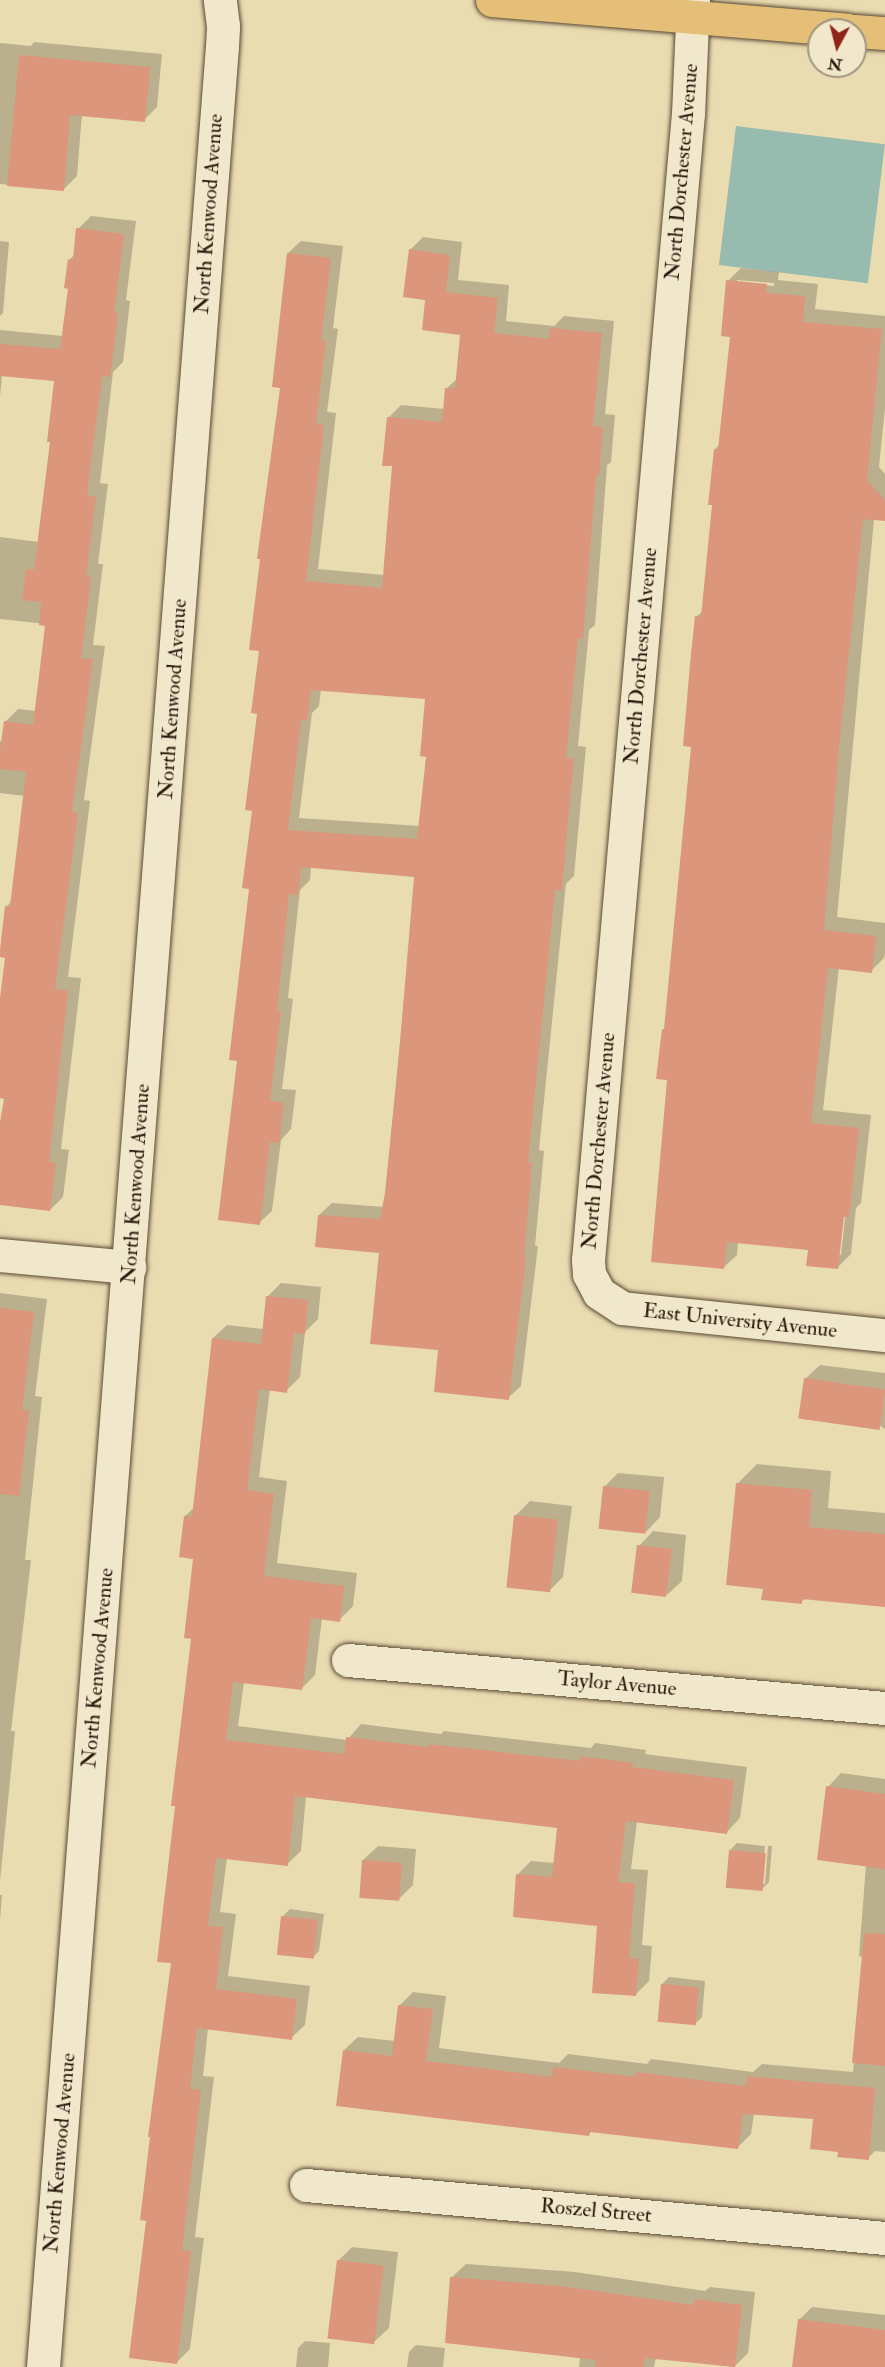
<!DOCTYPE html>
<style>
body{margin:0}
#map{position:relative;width:885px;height:2367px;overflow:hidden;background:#eadcb1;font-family:"IM FELL Double Pica",serif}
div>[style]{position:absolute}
.water>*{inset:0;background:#98bbaf;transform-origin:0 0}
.shadow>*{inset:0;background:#0003}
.building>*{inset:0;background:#db967b;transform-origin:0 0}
.roads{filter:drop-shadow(0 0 2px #584934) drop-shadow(0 0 2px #584934)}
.minor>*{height:33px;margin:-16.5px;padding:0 16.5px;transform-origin:16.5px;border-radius:16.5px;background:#f1e8cc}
.major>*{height:33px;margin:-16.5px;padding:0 16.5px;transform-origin:16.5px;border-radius:16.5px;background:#e5be78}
span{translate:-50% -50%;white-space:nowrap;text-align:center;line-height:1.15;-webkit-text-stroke:4.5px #f1e8cc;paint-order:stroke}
.street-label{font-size:21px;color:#27180a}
.north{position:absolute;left:807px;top:18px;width:60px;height:60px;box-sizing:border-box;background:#f1e8cc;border:2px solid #a0957e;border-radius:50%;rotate:187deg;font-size:16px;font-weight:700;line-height:24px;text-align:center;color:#27180a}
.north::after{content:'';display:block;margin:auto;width:21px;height:27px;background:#8f2418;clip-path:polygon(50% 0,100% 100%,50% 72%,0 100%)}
</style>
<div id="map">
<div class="water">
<div style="left:736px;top:126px;width:150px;height:140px;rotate:7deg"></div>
</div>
<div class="shadow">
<div style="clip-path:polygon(34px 42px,162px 54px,157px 107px,144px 120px,82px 114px,77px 176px,63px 190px,0 184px,0 43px,31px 46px)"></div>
<div style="clip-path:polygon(91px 216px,136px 221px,126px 300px,130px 301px,123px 362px,113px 372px,100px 483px,108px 484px,98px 564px,103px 564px,93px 645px,105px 646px,84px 800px,90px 801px,68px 977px,81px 978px,61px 1149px,69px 1150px,63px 1197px,50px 1210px,0 1204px,0 1146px,6px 1097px,0 1097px,0 1010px,7px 956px,7px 906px,12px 901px,25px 796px,0 793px,0 741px,3px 741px,5px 722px,18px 709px,36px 711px,46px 624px,0 619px,0 622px,0 537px,39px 542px,52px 441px,56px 380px,2px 375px,0 397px,0 330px,63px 336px,69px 287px,69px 260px,75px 254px,78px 229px)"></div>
<div style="clip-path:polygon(evenodd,423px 237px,462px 242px,458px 280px,509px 285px,506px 321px,554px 326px,564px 316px,614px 321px,605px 414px,615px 415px,611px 462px,607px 465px,595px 625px,589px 630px,578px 746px,586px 747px,574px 876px,566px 884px,539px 1150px,544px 1151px,535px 1246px,538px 1246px,521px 1386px,508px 1398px,440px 1349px,381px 1251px,319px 1215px,332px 1203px,384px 1207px,416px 876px,311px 867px,310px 880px,300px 890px,288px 998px,293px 999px,282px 1089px,296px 1090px,291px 1129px,281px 1140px,272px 1211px,259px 1223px,239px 1060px,251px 887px,260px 650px,282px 386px,288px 253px,301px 241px,343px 246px,333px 328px,338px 329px,327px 412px,336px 413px,318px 569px,384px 575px,394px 465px,388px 418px,401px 405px,445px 409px,447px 388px,458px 378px,462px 333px,427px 298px,410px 250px,423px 237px,321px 690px,427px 698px,427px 755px,420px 826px,299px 818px,312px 713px,319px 706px,321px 690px)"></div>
<div style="clip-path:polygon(0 241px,9px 242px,3px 313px,0 316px)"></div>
<div style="clip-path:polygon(evenodd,741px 268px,779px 272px,778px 280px,818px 284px,815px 309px,885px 316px,885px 408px,879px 467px,885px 474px,885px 519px,874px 519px,837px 917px,885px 923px,885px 953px,884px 958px,871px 971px,839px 967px,823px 1110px,871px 1115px,861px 1203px,856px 1208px,851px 1254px,838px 1267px,809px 1249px,738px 1241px,737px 1255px,724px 1267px,668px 1078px,663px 1030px,666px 1027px,693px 746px,696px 617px,703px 611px,714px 504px,715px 449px,720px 444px,732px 335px,728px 281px,741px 268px,737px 280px,774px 283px,774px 286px,737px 283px,737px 280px,741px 268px,843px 1209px,846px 1209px,841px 1255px,838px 1255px,843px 1209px)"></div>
<div style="clip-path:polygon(281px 1283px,321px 1287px,318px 1319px,305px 1332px,300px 1377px,286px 1391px,270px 1389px,259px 1477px,287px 1481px,277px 1563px,357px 1573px,353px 1606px,339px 1620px,322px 1618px,315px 1675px,301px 1689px,244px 1682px,238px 1726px,347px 1740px,361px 1724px,441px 1734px,444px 1731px,591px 1748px,595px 1743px,646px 1750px,645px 1754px,747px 1767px,740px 1818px,727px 1832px,637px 1821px,631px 1869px,648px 1870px,642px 1945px,652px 1946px,649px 1981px,635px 1995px,599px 1924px,518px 1874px,531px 1861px,555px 1863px,559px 1827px,306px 1796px,301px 1851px,287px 1864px,227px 1858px,220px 1912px,236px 1914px,228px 1976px,310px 1986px,305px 2025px,291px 2038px,208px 2028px,203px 2076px,214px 2077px,195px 2237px,204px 2238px,190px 2349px,176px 2363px,148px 2220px,172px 1962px,177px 1805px,192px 1638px,195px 1558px,185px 1516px,195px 1507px,213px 1338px,227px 1325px,264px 1329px,267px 1297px)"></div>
<div style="clip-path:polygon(0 1293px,47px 1299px,35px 1396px,42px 1397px,25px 1560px,31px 1560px,11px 1731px,15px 1731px,0 1881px)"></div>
<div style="clip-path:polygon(820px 1365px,885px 1373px,885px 1429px,805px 1379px)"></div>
<div style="clip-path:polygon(757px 1464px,831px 1471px,828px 1508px,885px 1513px,885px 1605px,806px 1598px,801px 1602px,765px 1587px,737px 1484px)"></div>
<div style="clip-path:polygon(618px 1473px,664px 1477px,660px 1517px,646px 1532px,604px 1487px)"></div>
<div style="clip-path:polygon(530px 1501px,572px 1506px,563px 1577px,549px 1591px,516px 1515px)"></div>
<div style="clip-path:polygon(653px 1531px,686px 1535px,682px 1581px,667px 1595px,639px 1546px)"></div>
<div style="clip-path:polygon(841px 1773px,885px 1779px,885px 2152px,875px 2151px,868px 2158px,839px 2151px,814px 2118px,754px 2113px,751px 2134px,738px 2147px,592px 2131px,589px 2134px,344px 2050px,358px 2037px,395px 2041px,400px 2005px,413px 1992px,446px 1996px,439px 2048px,559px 2063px,568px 2054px,647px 2064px,651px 2059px,753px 2072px,762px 2064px,853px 2072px,863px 1957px,859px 1956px,866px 1865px,828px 1787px)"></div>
<div style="clip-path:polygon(737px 1843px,765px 1846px,761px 1884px,765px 1884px,768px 1846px,772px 1846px,769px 1882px,762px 1889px,730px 1850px)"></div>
<div style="clip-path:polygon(378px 1846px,416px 1849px,413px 1885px,398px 1900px,363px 1860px)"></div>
<div style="clip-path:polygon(0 1895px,2px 1895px,0 1921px)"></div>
<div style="clip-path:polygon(290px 1909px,324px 1914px,319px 1951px,312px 1958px,283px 1916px)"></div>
<div style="clip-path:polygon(669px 1977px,705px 1981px,702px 2017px,695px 2024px,662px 1984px)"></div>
<div style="clip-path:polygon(352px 2247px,398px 2252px,389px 2328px,374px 2342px,338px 2261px)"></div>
<div style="clip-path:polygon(466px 2264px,575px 2272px,705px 2291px,710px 2287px,755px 2292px,748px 2353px,734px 2367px,656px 2357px,654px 2367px,579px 2367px,580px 2357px,452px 2277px)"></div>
<div style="clip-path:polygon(812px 2307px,885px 2315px,885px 2367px,793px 2367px,799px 2320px)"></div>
<div style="clip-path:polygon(305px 2341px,330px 2343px,328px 2367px,296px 2367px,298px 2348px)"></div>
<div style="clip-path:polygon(416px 2345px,445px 2348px,443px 2367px,407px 2367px,409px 2352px)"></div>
</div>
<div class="building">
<div style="clip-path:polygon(19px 55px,150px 67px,145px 122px,70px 115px,64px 191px,7px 186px)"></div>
<div style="clip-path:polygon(76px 228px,124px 234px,114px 313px,118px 313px,110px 377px,102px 376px,87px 495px,96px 496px,86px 576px,91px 577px,81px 658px,93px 659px,72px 812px,78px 813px,55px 989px,68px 991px,49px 1162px,56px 1163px,50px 1211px,0 1205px,0 1122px,4px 1099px,0 1098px,0 998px,5px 958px,0 957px,0 950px,5px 906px,10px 906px,26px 772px,0 769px,0 751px,4px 721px,33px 725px,45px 626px,39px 625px,41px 602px,22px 600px,26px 569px,34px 570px,50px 442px,47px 442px,54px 381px,0 376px,0 344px,60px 349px,68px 289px,64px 288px,68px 259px,73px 260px)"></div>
<div style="clip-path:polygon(evenodd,409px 249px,450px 255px,446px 292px,498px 298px,494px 333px,549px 339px,550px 328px,602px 333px,593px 426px,603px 427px,599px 476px,596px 476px,583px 639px,578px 638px,566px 758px,574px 759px,566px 842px,562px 890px,555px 890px,528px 1162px,532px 1163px,524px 1258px,526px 1258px,509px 1400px,434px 1392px,438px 1350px,370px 1344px,379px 1253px,315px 1247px,318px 1215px,380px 1219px,385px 1193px,399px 1055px,414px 877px,301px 867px,298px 895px,289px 894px,277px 1011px,281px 1011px,270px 1101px,284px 1103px,279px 1143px,270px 1142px,260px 1225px,218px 1220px,237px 1061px,229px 1060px,249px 889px,242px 888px,252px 811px,245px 810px,257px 714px,251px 713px,259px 651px,249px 650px,260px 559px,257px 559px,280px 388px,272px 387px,287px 253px,331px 258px,321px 340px,326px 341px,316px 424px,324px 425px,306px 581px,382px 588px,392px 466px,382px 466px,387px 417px,442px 422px,445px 388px,455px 389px,460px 335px,422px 330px,425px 300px,403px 297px,409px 249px,311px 690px,425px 699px,420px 756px,426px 757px,417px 839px,288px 830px,301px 720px,307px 720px,311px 690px)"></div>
<div style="clip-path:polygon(726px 280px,767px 284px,766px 293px,805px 296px,803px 322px,882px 329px,867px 480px,885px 500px,885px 521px,863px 519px,839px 747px,824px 930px,876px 936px,872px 973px,828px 968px,811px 1123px,859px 1128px,849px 1217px,844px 1217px,838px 1269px,806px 1266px,808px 1250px,727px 1242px,724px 1269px,651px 1262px,667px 1080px,656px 1079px,662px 1029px,664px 1029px,691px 747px,683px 746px,690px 664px,695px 616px,701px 617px,712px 505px,708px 505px,714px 449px,718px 449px,730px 337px,721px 336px)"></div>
<div style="clip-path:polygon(266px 1296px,308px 1300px,305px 1334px,294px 1333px,287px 1393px,259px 1389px,247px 1490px,274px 1494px,264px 1576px,344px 1586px,340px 1622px,311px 1618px,302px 1690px,233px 1682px,226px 1740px,344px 1754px,346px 1737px,429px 1747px,429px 1744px,580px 1761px,580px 1756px,633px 1763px,632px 1767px,734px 1780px,727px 1834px,626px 1821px,618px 1882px,635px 1883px,629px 1958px,639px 1959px,636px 1996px,592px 1993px,597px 1926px,513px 1917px,516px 1874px,552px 1877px,557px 1828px,295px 1796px,288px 1866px,216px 1858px,208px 1926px,223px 1927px,216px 1989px,297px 1999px,292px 2040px,197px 2028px,190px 2089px,201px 2090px,182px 2250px,191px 2251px,177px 2364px,129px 2358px,146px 2221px,140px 2220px,150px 2137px,148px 2137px,171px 1963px,157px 1962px,175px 1806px,171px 1806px,191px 1639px,184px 1638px,193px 1559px,179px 1557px,184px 1516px,192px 1517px,212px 1338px,261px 1344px)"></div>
<div style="clip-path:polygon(0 1308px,34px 1312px,22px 1410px,29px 1410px,19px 1496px,0 1494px)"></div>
<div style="left:804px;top:1378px;width:82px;height:41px;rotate:8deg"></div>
<div style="clip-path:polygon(736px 1483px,812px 1490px,809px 1527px,885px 1534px,885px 1607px,802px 1599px,802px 1604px,761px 1600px,763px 1589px,726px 1585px)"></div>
<div style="left:603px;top:1486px;width:47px;height:43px;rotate:6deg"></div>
<div style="left:514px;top:1515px;width:44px;height:73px;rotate:6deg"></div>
<div style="left:637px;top:1545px;width:35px;height:48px;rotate:7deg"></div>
<div style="clip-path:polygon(826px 1786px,885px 1794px,885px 1869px,817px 1860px)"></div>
<div style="left:729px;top:1850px;width:37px;height:38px;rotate:5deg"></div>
<div style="left:362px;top:1860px;width:40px;height:38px;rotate:4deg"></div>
<div style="left:281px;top:1916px;width:37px;height:39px;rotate:6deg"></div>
<div style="clip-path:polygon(864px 1933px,885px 1934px,885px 2066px,852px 2063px)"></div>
<div style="left:661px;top:1984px;width:38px;height:38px;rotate:5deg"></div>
<div style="clip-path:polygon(398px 2005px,433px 2009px,426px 2061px,552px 2077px,553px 2067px,636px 2077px,636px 2072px,746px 2086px,747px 2076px,875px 2088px,869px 2160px,837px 2157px,838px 2152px,810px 2149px,813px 2119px,743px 2114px,738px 2149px,590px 2132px,589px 2136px,336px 2106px,343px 2050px,392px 2056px)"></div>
<div style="left:337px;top:2260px;width:47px;height:79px;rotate:7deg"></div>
<div style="clip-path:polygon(450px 2277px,561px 2286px,694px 2305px,695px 2299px,742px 2305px,735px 2367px,645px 2358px,643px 2367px,595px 2367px,596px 2360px,445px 2343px)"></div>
<div style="clip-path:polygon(798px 2319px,885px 2330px,885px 2367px,792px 2367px)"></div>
</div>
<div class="roads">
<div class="minor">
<div style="left:693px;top:0;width:113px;rotate:92.5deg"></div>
<div style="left:688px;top:113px;width:1151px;rotate:94.98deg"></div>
<div style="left:588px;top:1260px;width:14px;rotate:86deg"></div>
<div style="left:589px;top:1274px;width:21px;rotate:62deg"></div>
<div style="left:599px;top:1293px;width:27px;rotate:33deg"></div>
<div style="left:622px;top:1308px;width:264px;rotate:5.9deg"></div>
<div style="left:0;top:1255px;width:130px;rotate:5.3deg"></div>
<div style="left:348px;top:1660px;width:539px;rotate:5.11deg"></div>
<div style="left:306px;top:2185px;width:581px;rotate:5.23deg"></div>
<div style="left:43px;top:2367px;width:2327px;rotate:-85.59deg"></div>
<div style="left:222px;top:47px;width:21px;rotate:-87deg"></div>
<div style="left:223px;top:26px;width:26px;rotate:-97deg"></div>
</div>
<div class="major">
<div style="left:492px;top:0;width:356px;rotate:4.8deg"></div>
<div style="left:855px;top:31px;width:30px;rotate:4deg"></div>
</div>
</div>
<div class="street-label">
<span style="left:682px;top:172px;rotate:-85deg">North Dorchester Avenue</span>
<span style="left:209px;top:214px;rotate:-86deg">North Kenwood Avenue</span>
<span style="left:641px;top:656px;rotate:-85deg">North Dorchester Avenue</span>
<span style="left:173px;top:699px;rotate:-86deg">North Kenwood Avenue</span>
<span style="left:599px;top:1141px;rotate:-85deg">North Dorchester Avenue</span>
<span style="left:136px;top:1184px;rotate:-86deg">North Kenwood Avenue</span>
<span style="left:740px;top:1321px;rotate:6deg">East University Avenue</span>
<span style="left:98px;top:1668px;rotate:-85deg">North Kenwood Avenue</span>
<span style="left:617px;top:1684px;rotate:5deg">Taylor Avenue</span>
<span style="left:60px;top:2153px;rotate:-85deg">North Kenwood Avenue</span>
<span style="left:596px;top:2211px;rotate:5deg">Roszel Street</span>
</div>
<div class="north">N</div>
</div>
